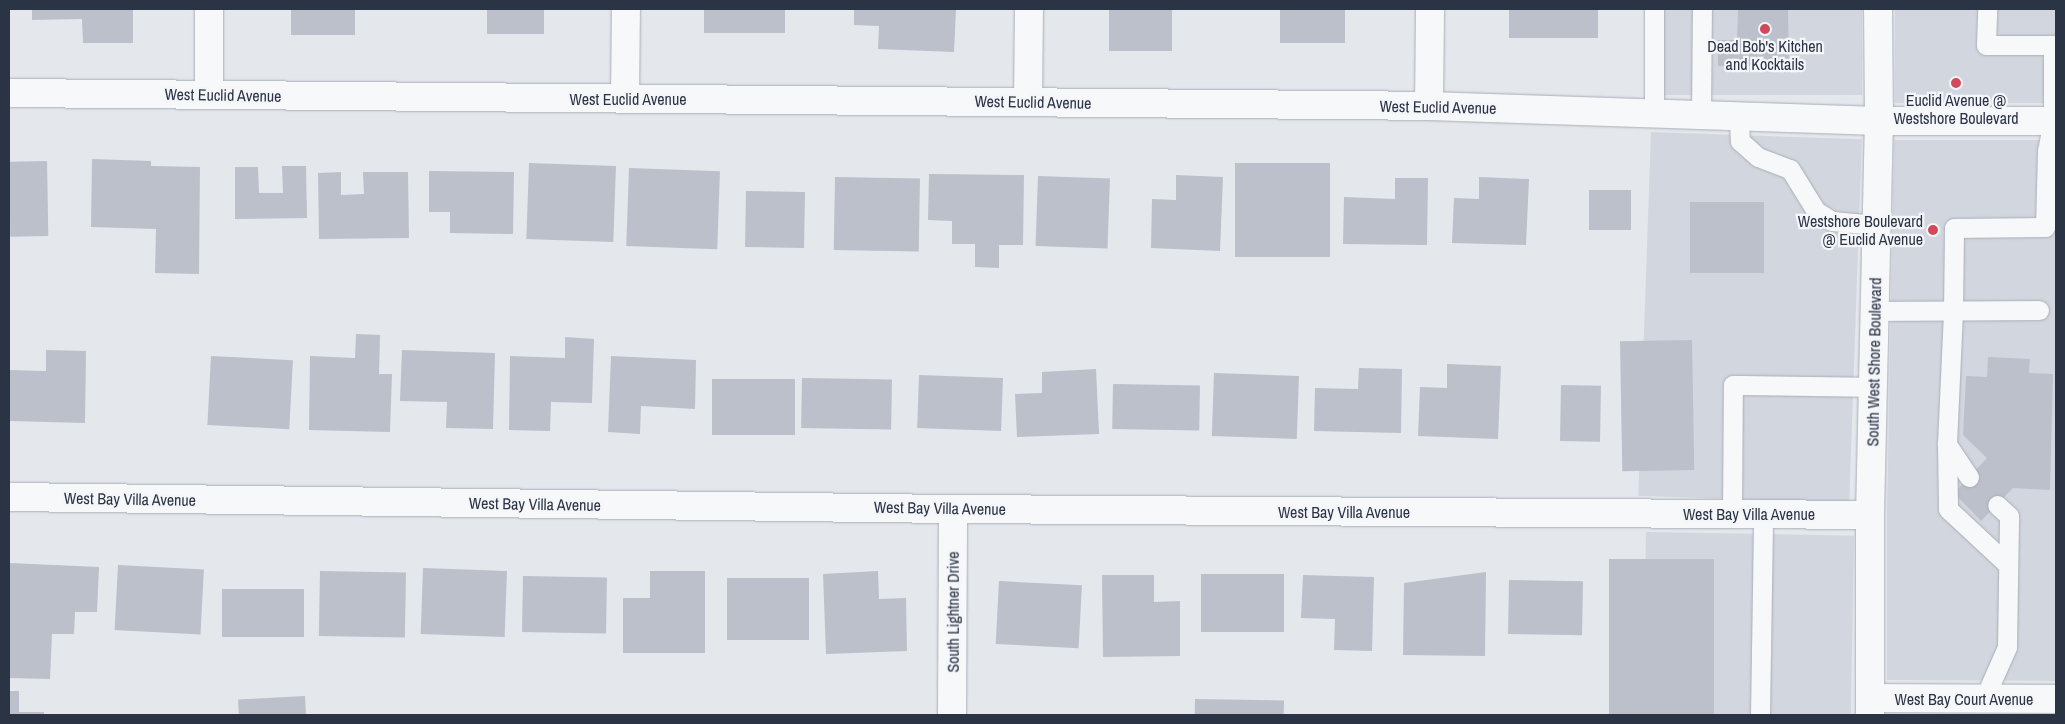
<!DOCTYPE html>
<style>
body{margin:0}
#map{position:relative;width:2065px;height:724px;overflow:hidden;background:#e4e7ec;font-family:"Archivo Narrow",sans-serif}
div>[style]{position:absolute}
.built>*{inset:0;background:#d2d6de;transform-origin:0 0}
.building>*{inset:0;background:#bbc0ca;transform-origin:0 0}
.roads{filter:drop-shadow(0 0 1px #a9aeb7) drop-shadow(0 0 1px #a9aeb7)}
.service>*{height:19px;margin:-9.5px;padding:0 9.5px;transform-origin:9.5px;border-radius:9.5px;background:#f7f8fa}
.minor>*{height:28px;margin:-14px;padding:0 14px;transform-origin:14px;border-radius:14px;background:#f7f8fa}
.tertiary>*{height:28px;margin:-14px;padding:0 14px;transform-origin:14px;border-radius:14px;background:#f7f8fa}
.dots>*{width:14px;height:14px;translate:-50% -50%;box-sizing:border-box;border:2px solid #f4f6f9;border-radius:50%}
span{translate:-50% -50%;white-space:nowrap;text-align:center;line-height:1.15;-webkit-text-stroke:4.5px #f4f6f9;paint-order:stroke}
.poi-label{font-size:16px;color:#2b3445}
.right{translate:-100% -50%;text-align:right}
.street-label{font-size:16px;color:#2b3445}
.frame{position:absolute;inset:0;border:10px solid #2b3445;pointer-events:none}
</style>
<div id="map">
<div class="built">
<div style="left:1652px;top:9px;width:210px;height:86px"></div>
<div style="left:1895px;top:9px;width:161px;height:94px"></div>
<div style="left:1651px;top:132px;width:211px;height:364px;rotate:2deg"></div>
<div style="clip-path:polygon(1894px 140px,2056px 140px,2056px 681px,1887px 680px,1887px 515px)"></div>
<div style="left:1646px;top:532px;width:208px;height:183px;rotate:1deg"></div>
</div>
<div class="building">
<div style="clip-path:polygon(32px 9px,133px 9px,133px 43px,83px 43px,82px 19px,32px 20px)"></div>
<div style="left:291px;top:9px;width:64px;height:26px"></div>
<div style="left:487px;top:9px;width:57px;height:25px"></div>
<div style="left:704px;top:9px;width:81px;height:24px"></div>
<div style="clip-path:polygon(854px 9px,956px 9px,954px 52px,878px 49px,879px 26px,854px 25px)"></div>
<div style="left:1109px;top:9px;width:63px;height:42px"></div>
<div style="left:1280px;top:9px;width:65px;height:34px"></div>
<div style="left:1509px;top:9px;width:89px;height:29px"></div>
<div style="clip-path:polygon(1738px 9px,1788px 9px,1789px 65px,1718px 66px,1718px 40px,1737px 40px)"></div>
<div style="clip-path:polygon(92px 159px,151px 161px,151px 166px,200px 167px,199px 274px,155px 273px,156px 229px,91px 227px)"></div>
<div style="left:47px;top:161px;width:75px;height:38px;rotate:89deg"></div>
<div style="left:529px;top:163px;width:87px;height:76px;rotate:2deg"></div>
<div style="left:1235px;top:163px;width:95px;height:94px"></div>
<div style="clip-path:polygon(282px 166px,306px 166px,307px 218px,235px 219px,235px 167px,258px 167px,259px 193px,283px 193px)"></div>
<div style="left:629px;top:168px;width:91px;height:78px;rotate:2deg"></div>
<div style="clip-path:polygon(429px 171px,514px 172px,513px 234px,450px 233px,450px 212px,429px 212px)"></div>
<div style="clip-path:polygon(341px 172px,341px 195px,364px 194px,363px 172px,408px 172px,409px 238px,319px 239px,318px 173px)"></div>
<div style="clip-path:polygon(929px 174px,1024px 175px,1023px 245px,999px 245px,999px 268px,975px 267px,975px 244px,952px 244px,952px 221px,928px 220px)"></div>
<div style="clip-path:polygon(1176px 175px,1223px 177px,1220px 251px,1151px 248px,1152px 199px,1176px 200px)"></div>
<div style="left:1038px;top:176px;width:72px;height:70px;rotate:2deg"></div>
<div style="left:835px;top:177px;width:85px;height:73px;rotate:1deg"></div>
<div style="clip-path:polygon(1479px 177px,1529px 179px,1526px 245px,1452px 243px,1454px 198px,1479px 199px)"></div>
<div style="clip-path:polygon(1395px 178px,1428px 178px,1427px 245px,1343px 244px,1344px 197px,1395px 199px)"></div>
<div style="left:1589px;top:190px;width:42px;height:40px"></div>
<div style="left:746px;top:191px;width:59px;height:56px;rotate:1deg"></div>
<div style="left:1690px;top:202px;width:74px;height:71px"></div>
<div style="clip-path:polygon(356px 334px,380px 335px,379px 374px,392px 374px,390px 432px,309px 430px,310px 356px,355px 358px)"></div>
<div style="clip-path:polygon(565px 337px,594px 339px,592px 403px,551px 402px,550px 431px,509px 430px,510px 356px,565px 358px)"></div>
<div style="left:1692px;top:340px;width:130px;height:72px;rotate:89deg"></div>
<div style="clip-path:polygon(46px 350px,86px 351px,85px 423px,9px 421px,9px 370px,46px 371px)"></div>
<div style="clip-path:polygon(402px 350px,495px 353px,493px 429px,446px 428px,447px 402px,400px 401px)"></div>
<div style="left:211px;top:356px;width:82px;height:69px;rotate:3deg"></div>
<div style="clip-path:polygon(611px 356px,696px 360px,695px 409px,641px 406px,640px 434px,608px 432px)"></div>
<div style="clip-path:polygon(1988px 357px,2030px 359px,2029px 373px,2053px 374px,2050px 490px,2013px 488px,1981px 521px,1954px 493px,1987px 458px,1963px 435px,1966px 376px,1987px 377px)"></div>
<div style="clip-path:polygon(1447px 364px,1501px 366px,1498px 439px,1418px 436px,1420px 387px,1447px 388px)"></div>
<div style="clip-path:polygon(1359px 368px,1402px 369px,1401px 433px,1314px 431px,1315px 388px,1358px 389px)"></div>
<div style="clip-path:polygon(1096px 369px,1099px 434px,1017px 437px,1015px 394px,1042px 393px,1042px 372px)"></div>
<div style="left:1214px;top:373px;width:85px;height:63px;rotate:2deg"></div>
<div style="left:919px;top:375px;width:84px;height:53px;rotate:2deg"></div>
<div style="left:802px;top:378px;width:90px;height:50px;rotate:1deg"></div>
<div style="left:795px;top:379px;width:56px;height:83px;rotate:90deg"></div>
<div style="left:1113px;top:384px;width:87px;height:45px;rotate:1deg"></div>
<div style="left:1561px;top:385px;width:40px;height:56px;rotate:1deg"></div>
<div style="left:1609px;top:559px;width:105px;height:156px"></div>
<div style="clip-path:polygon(9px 563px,99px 567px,97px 612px,75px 612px,74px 634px,52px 634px,50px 679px,9px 678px)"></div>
<div style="left:118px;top:565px;width:86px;height:65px;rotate:3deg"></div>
<div style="left:423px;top:568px;width:84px;height:66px;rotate:2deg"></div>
<div style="left:320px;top:571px;width:86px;height:65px;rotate:1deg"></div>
<div style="clip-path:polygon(650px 571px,705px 571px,705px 653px,623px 653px,623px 598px,650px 598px)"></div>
<div style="clip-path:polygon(878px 571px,879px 599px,906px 598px,907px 651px,826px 654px,823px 574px)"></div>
<div style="clip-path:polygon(1486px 572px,1485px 656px,1403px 655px,1404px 583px)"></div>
<div style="left:1284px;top:574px;width:58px;height:83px;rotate:90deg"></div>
<div style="clip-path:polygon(1102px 575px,1154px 575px,1154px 602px,1180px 601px,1180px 656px,1103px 657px)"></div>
<div style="clip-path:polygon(1303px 575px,1374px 577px,1372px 651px,1334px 650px,1335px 619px,1301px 618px)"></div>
<div style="left:523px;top:576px;width:84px;height:56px;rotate:1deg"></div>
<div style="left:727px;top:578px;width:82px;height:62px"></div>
<div style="left:1509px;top:580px;width:74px;height:54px;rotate:1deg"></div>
<div style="left:999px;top:581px;width:83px;height:63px;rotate:3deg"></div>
<div style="left:222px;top:589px;width:82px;height:48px"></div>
<div style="clip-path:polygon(9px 691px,19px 691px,19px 712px,44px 712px,44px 715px,9px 715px)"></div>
<div style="left:305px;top:696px;width:19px;height:67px;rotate:87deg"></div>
<div style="left:1195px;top:699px;width:89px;height:16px;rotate:1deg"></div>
</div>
<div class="roads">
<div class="service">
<div style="left:1654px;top:113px;width:104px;rotate:-90deg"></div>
<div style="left:1701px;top:116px;width:107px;rotate:-89.5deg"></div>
<div style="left:1739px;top:117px;width:24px;rotate:88deg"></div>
<div style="left:1740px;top:141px;width:24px;rotate:42deg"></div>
<div style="left:1758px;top:157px;width:34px;rotate:21deg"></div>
<div style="left:1790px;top:169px;width:49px;rotate:58.2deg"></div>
<div style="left:1816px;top:211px;width:19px;rotate:32deg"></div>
<div style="left:1832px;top:221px;width:44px;rotate:5.2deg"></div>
<div style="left:1874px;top:311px;width:165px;rotate:-0.3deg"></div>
<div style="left:1947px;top:444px;width:65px;rotate:89.1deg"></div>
<div style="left:1948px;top:509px;width:82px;rotate:43deg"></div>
<div style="left:1969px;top:477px;width:40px;rotate:-124deg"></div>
<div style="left:1947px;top:444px;width:132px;rotate:-87.4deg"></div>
<div style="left:1953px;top:312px;width:84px;rotate:-89.3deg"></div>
<div style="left:1954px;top:228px;width:91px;rotate:-0.6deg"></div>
<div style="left:2045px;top:227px;width:76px;rotate:-88.5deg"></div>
<div style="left:2047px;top:151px;width:31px;rotate:-79deg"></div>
<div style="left:2053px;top:121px;width:76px;rotate:-90deg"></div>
<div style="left:2053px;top:45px;width:67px;rotate:180deg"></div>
<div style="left:1986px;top:45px;width:36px;rotate:-88deg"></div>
<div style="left:1732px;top:514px;width:129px;rotate:-89.6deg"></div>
<div style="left:1733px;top:385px;width:140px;rotate:0.8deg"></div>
<div style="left:1984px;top:699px;width:57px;rotate:-66.1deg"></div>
<div style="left:2007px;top:647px;width:131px;rotate:-89.1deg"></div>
<div style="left:2009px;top:516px;width:16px;rotate:-137deg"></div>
<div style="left:1760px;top:715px;width:201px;rotate:-89.1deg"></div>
</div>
<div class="minor">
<div style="left:9px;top:93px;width:1420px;rotate:0.52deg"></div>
<div style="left:1429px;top:106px;width:450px;rotate:1.9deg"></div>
<div style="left:209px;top:95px;width:86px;rotate:-90deg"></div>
<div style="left:625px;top:99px;width:90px;rotate:-89.4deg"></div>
<div style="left:1028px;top:102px;width:93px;rotate:-89.4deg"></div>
<div style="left:1429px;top:106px;width:97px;rotate:-89.4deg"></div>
<div style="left:9px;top:497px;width:944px;rotate:0.73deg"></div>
<div style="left:953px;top:509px;width:917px;rotate:0.37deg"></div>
<div style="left:1871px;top:698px;width:185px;rotate:0.3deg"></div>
<div style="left:952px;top:715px;width:206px;rotate:-89.7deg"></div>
</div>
<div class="tertiary">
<div style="left:1879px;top:121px;width:177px"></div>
<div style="left:1870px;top:715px;width:200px;rotate:-90deg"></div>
<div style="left:1870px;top:515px;width:394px;rotate:-88.7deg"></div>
<div style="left:1879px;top:121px;width:112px;rotate:-90.5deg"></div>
</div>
</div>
<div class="dots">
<div style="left:1765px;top:29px;background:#d1495b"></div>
<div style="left:1956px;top:83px;background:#d1495b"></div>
<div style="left:1933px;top:230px;background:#d1495b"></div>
</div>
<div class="poi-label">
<span style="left:1765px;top:55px">Dead Bob's Kitchen<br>and Kocktails</span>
<span style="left:1956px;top:109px">Euclid Avenue @<br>Westshore Boulevard</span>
<span class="right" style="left:1923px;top:230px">Westshore Boulevard<br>@ Euclid Avenue</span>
</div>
<div class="street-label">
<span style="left:223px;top:95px;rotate:1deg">West Euclid Avenue</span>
<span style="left:628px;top:99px">West Euclid Avenue</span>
<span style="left:1033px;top:102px;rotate:1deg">West Euclid Avenue</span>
<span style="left:1438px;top:107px;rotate:1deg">West Euclid Avenue</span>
<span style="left:1874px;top:362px;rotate:-89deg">South West Shore Boulevard</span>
<span style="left:130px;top:499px;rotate:1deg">West Bay Villa Avenue</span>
<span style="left:535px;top:504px;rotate:1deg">West Bay Villa Avenue</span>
<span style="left:940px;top:508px;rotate:1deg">West Bay Villa Avenue</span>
<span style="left:1344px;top:512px">West Bay Villa Avenue</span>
<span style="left:1749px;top:514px">West Bay Villa Avenue</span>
<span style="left:953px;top:612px;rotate:-90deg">South Lightner Drive</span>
<span style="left:1964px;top:699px">West Bay Court Avenue</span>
</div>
<div class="frame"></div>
</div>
